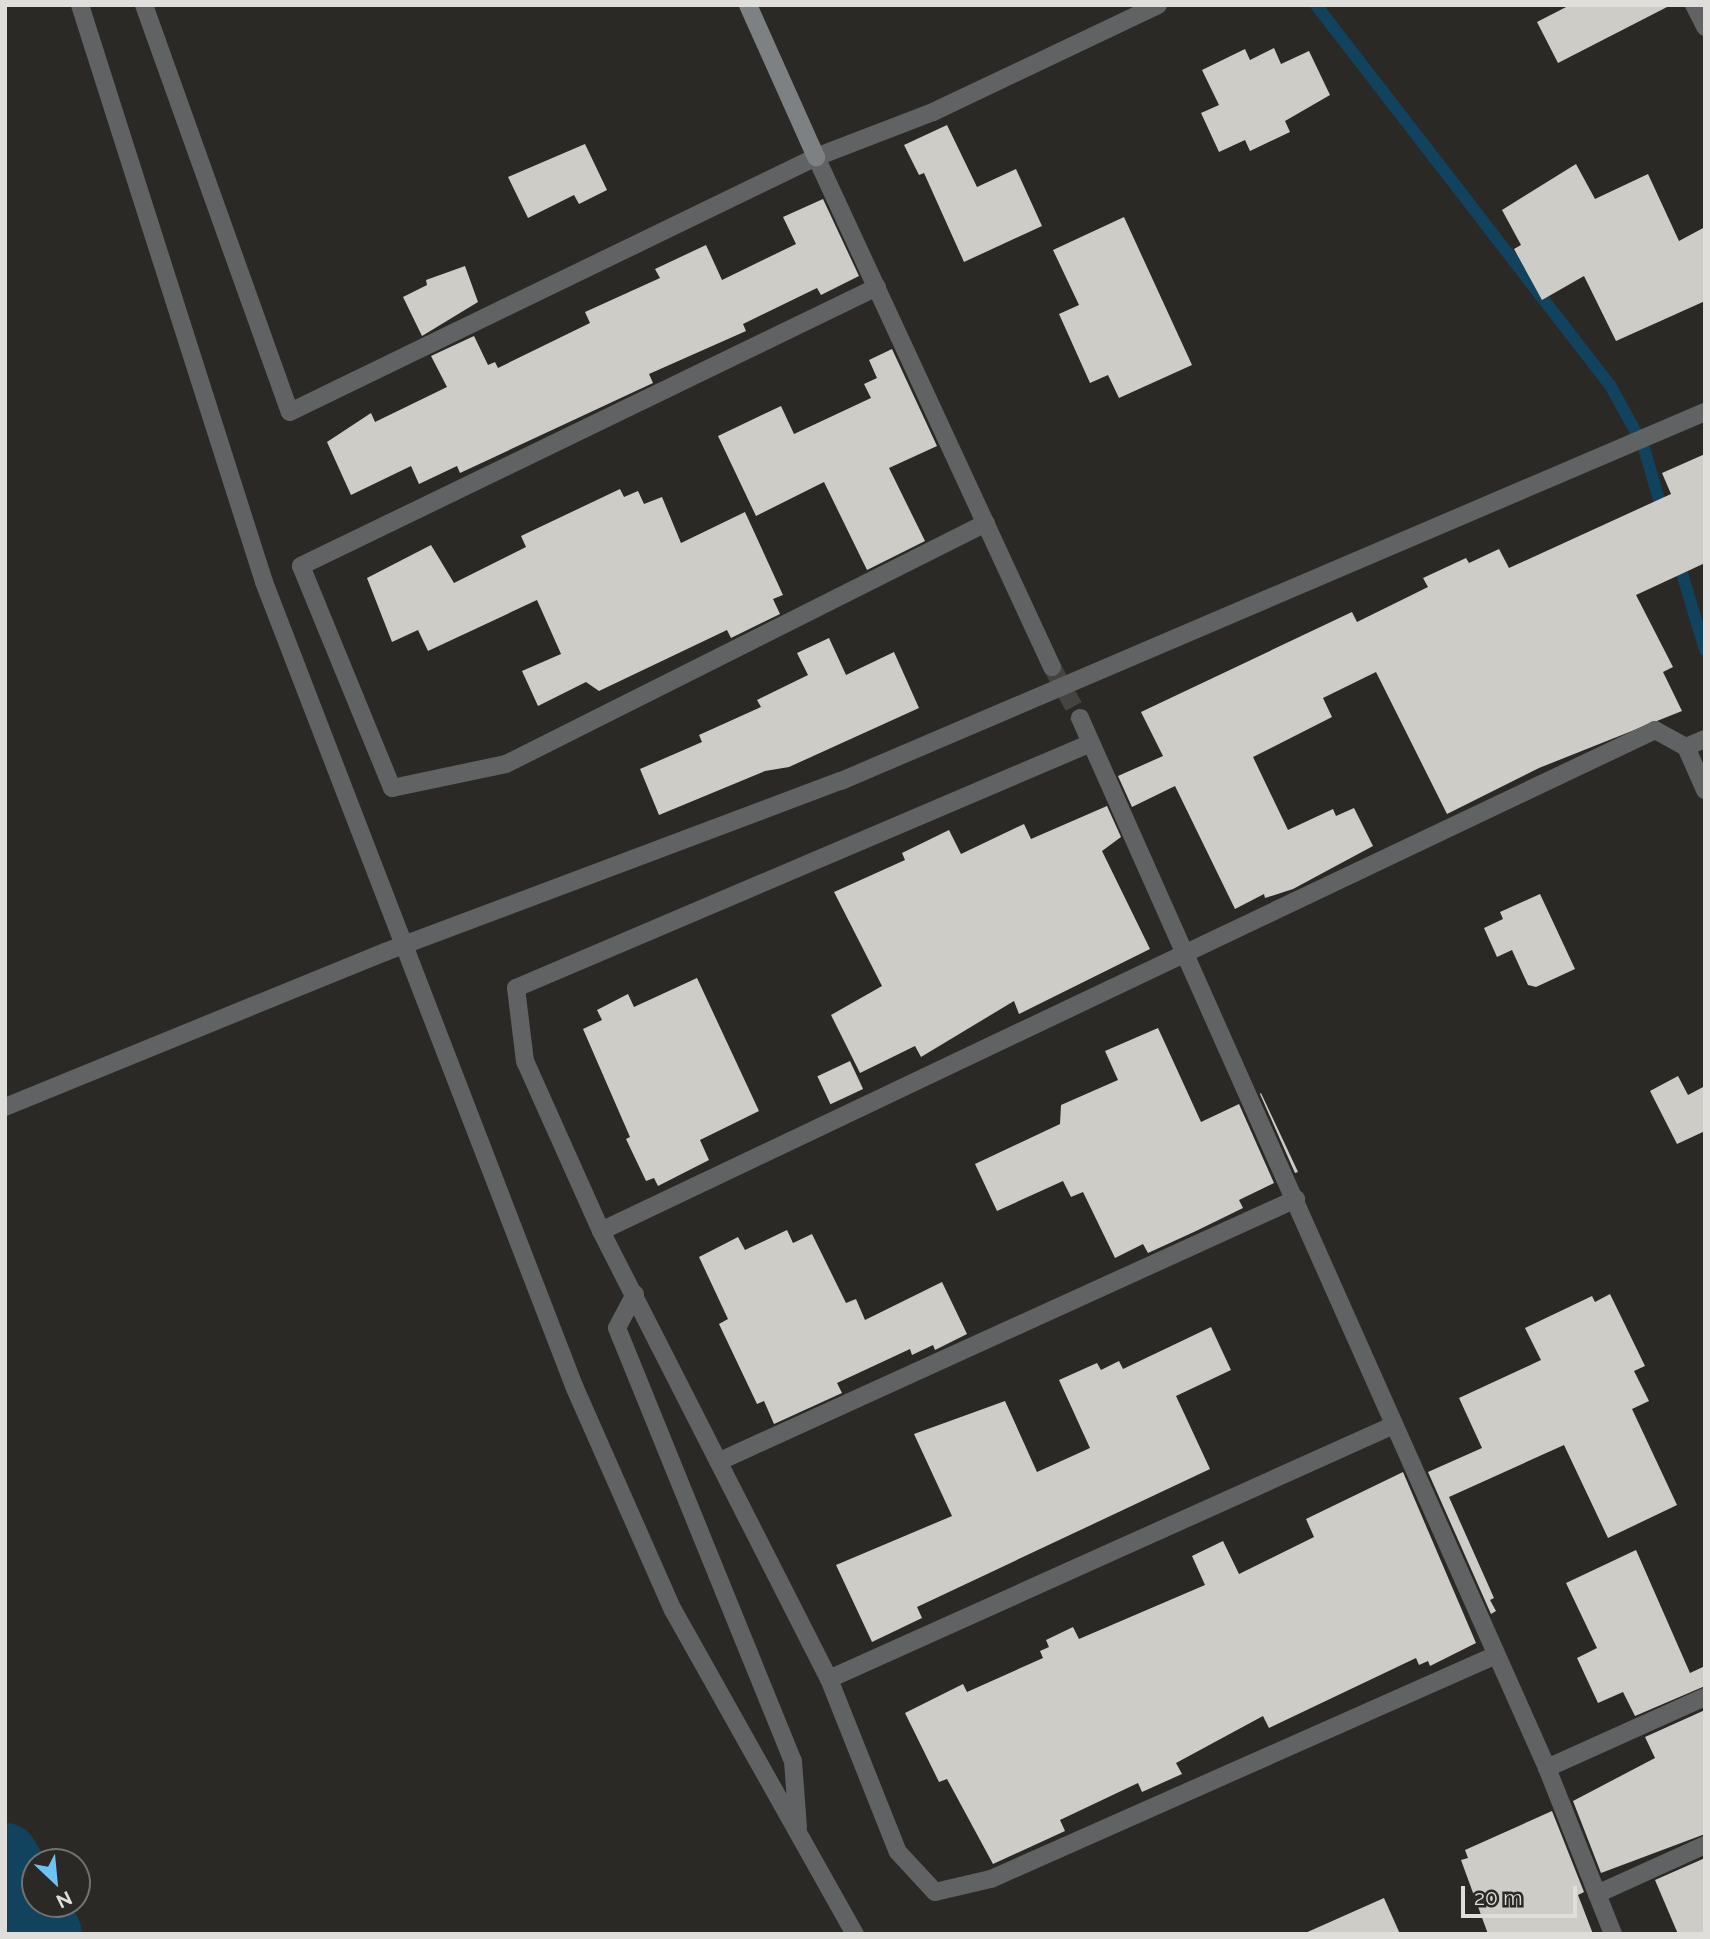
<!DOCTYPE html>
<style>
body{margin:0}
#map{position:relative;width:1710px;height:1939px;overflow:hidden;background:#2a2925;font-family:Raleway,sans-serif}
div>[style]{position:absolute}
.stream>*{height:12px;margin:-6px;padding:0 6px;transform-origin:6px;border-radius:6px;background:#12435e}
.river>*{height:68px;margin:-34px;padding:0 34px;transform-origin:34px;border-radius:34px;background:#12435e}
.building>*{inset:0;background:#ceccc6;transform-origin:0 0}
.street-tunnel>*{height:18px;margin-top:-9px;transform-origin:0;background:repeating-linear-gradient(90deg,#454440 0 18px,transparent 0 27px)}
.street>*{height:18px;margin:-9px;padding:0 9px;transform-origin:9px;border-radius:9px;background:#606263}
.secondary>*{height:18px;margin:-9px;padding:0 9px;transform-origin:9px;border-radius:9px;background:#7e8184}
span{translate:-50% -50%;white-space:nowrap;text-align:center;line-height:1.15;-webkit-text-stroke:7px #2a2925;paint-order:stroke}
.frame{position:absolute;inset:0;border:7px solid #dfdedb;pointer-events:none}
.north{position:absolute;left:21px;top:1848px;width:70px;height:70px;box-sizing:border-box;background:#2a2925;border:2px solid #72716e;border-radius:50%;rotate:154deg;font-size:19px;font-weight:700;line-height:28px;text-align:center;color:#dfdedb}
.north::after{content:'';display:block;margin:auto;width:24px;height:32px;background:#6fc2f4;clip-path:polygon(50% 0,100% 100%,50% 72%,0 100%)}
.scale{position:absolute;left:1461px;top:1886px;width:116px;height:32px;box-sizing:border-box;border:4px solid #dfdedb;border-top:0;padding-left:9px;font-size:21px;line-height:24px;white-space:nowrap;color:#dfdedb;-webkit-text-stroke:5px #2a2925;paint-order:stroke}
</style>
<div id="map">
<div class="stream">
<div style="left:1316px;top:5px;width:480px;rotate:52.3deg"></div>
<div style="left:1610px;top:385px;width:68px;rotate:61.2deg"></div>
<div style="left:1643px;top:445px;width:71px;rotate:73.6deg"></div>
<div style="left:1678px;top:560px;width:94px;rotate:73.3deg"></div>
</div>
<div class="river">
<div style="left:5px;top:1857px;width:88px;rotate:60.8deg"></div>
</div>
<div class="building">
<div style="clip-path:polygon(1570px 5px,1671px 5px,1558px 63px,1537px 22px)"></div>
<div style="clip-path:polygon(1274px 48px,1281px 64px,1309px 51px,1330px 95px,1285px 121px,1290px 132px,1250px 151px,1245px 140px,1219px 152px,1201px 113px,1219px 105px,1202px 70px,1245px 49px,1250px 60px)"></div>
<div style="clip-path:polygon(947px 125px,977px 187px,1016px 169px,1042px 226px,964px 262px,924px 173px,919px 175px,904px 145px)"></div>
<div style="clip-path:polygon(585px 144px,607px 190px,579px 204px,574px 195px,528px 218px,508px 177px)"></div>
<div style="clip-path:polygon(1576px 164px,1595px 199px,1648px 174px,1679px 241px,1705px 227px,1705px 301px,1616px 341px,1584px 276px,1542px 300px,1514px 249px,1521px 245px,1502px 210px)"></div>
<div style="clip-path:polygon(823px 199px,859px 276px,821px 295px,817px 288px,743px 324px,746px 331px,649px 374px,653px 383px,460px 473px,457px 466px,419px 484px,411px 466px,351px 495px,327px 442px,371px 413px,375px 422px,447px 387px,431px 356px,474px 336px,488px 365px,495px 362px,498px 368px,590px 323px,585px 312px,660px 278px,655px 269px,706px 245px,722px 280px,796px 244px,783px 217px)"></div>
<div style="clip-path:polygon(1124px 217px,1192px 365px,1119px 398px,1108px 375px,1090px 383px,1059px 314px,1079px 305px,1053px 250px)"></div>
<div style="clip-path:polygon(465px 266px,478px 302px,422px 336px,403px 297px,427px 285px,426px 280px)"></div>
<div style="clip-path:polygon(892px 349px,937px 446px,889px 468px,925px 541px,867px 570px,824px 482px,756px 516px,718px 436px,781px 406px,794px 434px,871px 398px,864px 384px,877px 378px,869px 360px)"></div>
<div style="clip-path:polygon(1705px 454px,1705px 563px,1636px 595px,1673px 667px,1663px 672px,1682px 711px,1539px 768px,1447px 814px,1376px 672px,1323px 698px,1332px 717px,1253px 757px,1288px 830px,1333px 809px,1336px 816px,1354px 808px,1373px 846px,1293px 889px,1265px 898px,1264px 894px,1235px 909px,1175px 786px,1132px 807px,1118px 776px,1163px 756px,1141px 712px,1352px 612px,1357px 622px,1428px 587px,1423px 578px,1466px 558px,1469px 563px,1499px 549px,1509px 568px,1671px 494px,1662px 473px)"></div>
<div style="clip-path:polygon(620px 489px,624px 497px,638px 491px,644px 504px,662px 497px,681px 543px,745px 512px,783px 595px,773px 599px,780px 614px,731px 638px,727px 630px,599px 691px,586px 682px,538px 706px,522px 671px,561px 654px,537px 600px,428px 651px,418px 630px,392px 642px,367px 578px,431px 545px,454px 583px,526px 547px,521px 536px)"></div>
<div style="clip-path:polygon(829px 638px,846px 675px,894px 652px,919px 708px,789px 767px,765px 771px,659px 815px,640px 769px,702px 742px,699px 735px,761px 707px,757px 700px,808px 675px,797px 653px)"></div>
<div style="clip-path:polygon(1098px 786px,1121px 837px,1102px 851px,1150px 949px,1019px 1014px,1014px 1001px,921px 1057px,915px 1046px,860px 1073px,831px 1015px,882px 986px,834px 892px,905px 860px,902px 853px,949px 830px,961px 854px,1024px 824px,1031px 839px,1107px 806px)"></div>
<div style="clip-path:polygon(1540px 894px,1575px 969px,1536px 987px,1528px 985px,1512px 950px,1497px 957px,1484px 928px,1503px 919px,1500px 912px)"></div>
<div style="clip-path:polygon(697px 978px,759px 1111px,700px 1140px,709px 1160px,658px 1186px,654px 1178px,646px 1181px,626px 1139px,630px 1137px,583px 1029px,602px 1020px,597px 1010px,628px 994px,634px 1007px)"></div>
<div style="clip-path:polygon(1158px 1028px,1201px 1122px,1239px 1104px,1274px 1183px,1239px 1200px,1243px 1208px,1196px 1231px,1148px 1253px,1143px 1244px,1115px 1258px,1083px 1192px,1071px 1197px,1063px 1181px,997px 1211px,975px 1164px,1060px 1124px,1061px 1105px,1118px 1080px,1105px 1051px)"></div>
<div style="left:850px;top:1061px;width:31px;height:36px;rotate:65deg"></div>
<div style="clip-path:polygon(1678px 1076px,1688px 1095px,1705px 1086px,1705px 1131px,1677px 1144px,1650px 1091px)"></div>
<div style="clip-path:polygon(1261px 1093px,1298px 1172px,1295px 1173px,1260px 1094px)"></div>
<div style="clip-path:polygon(787px 1230px,793px 1243px,812px 1234px,846px 1303px,856px 1299px,865px 1320px,942px 1282px,967px 1334px,935px 1350px,933px 1345px,912px 1355px,910px 1349px,837px 1383px,842px 1393px,774px 1424px,764px 1401px,757px 1404px,719px 1324px,728px 1319px,699px 1257px,738px 1237px,745px 1250px)"></div>
<div style="clip-path:polygon(1610px 1294px,1645px 1366px,1634px 1371px,1649px 1401px,1632px 1409px,1677px 1505px,1608px 1538px,1564px 1445px,1449px 1497px,1494px 1598px,1490px 1600px,1496px 1611px,1491px 1614px,1428px 1472px,1482px 1448px,1459px 1398px,1541px 1360px,1525px 1328px,1592px 1296px,1595px 1302px)"></div>
<div style="clip-path:polygon(1211px 1327px,1231px 1370px,1176px 1396px,1210px 1469px,917px 1607px,922px 1618px,872px 1642px,836px 1565px,952px 1516px,914px 1434px,1005px 1401px,1037px 1472px,1090px 1448px,1059px 1380px,1097px 1363px,1101px 1370px,1119px 1361px,1123px 1369px)"></div>
<div style="clip-path:polygon(1403px 1472px,1476px 1643px,1430px 1666px,1428px 1661px,1419px 1665px,1416px 1658px,1269px 1728px,1263px 1716px,1176px 1763px,1182px 1774px,1142px 1792px,1138px 1783px,1060px 1820px,1065px 1831px,993px 1864px,947px 1779px,939px 1782px,905px 1713px,963px 1684px,967px 1692px,1043px 1658px,1040px 1651px,1049px 1647px,1046px 1640px,1073px 1627px,1079px 1639px,1205px 1585px,1192px 1556px,1223px 1541px,1239px 1574px,1314px 1537px,1306px 1519px)"></div>
<div style="clip-path:polygon(1636px 1550px,1690px 1673px,1705px 1666px,1705px 1686px,1635px 1716px,1623px 1692px,1598px 1703px,1577px 1658px,1597px 1648px,1566px 1583px)"></div>
<div style="clip-path:polygon(1705px 1710px,1705px 1834px,1601px 1873px,1573px 1801px,1655px 1758px,1645px 1737px)"></div>
<div style="clip-path:polygon(1552px 1811px,1584px 1892px,1578px 1895px,1593px 1934px,1488px 1934px,1461px 1860px,1468px 1858px,1465px 1850px)"></div>
<div style="clip-path:polygon(1705px 1858px,1705px 1934px,1678px 1934px,1655px 1880px)"></div>
<div style="clip-path:polygon(1384px 1898px,1400px 1934px,1303px 1934px)"></div>
</div>
<div class="street-tunnel">
<div style="left:1052px;top:667px;width:58px;rotate:61.2deg"></div>
</div>
<div class="street">
<div style="left:80px;top:5px;width:606px;rotate:72.31deg"></div>
<div style="left:264px;top:582px;width:862px;rotate:68.91deg"></div>
<div style="left:574px;top:1386px;width:245px;rotate:66.2deg"></div>
<div style="left:673px;top:1610px;width:372px;rotate:60.7deg"></div>
<div style="left:144px;top:5px;width:432px;rotate:70.3deg"></div>
<div style="left:290px;top:412px;width:585px;rotate:-25.86deg"></div>
<div style="left:816px;top:157px;width:125px;rotate:-21deg"></div>
<div style="left:933px;top:112px;width:249px;rotate:-25.4deg"></div>
<div style="left:1694px;top:5px;width:25px;rotate:63deg"></div>
<div style="left:816px;top:157px;width:562px;rotate:65.17deg"></div>
<div style="left:877px;top:287px;width:640px;rotate:154.16deg"></div>
<div style="left:301px;top:566px;width:240px;rotate:67.7deg"></div>
<div style="left:392px;top:788px;width:116px;rotate:-11.9deg"></div>
<div style="left:506px;top:764px;width:537px;rotate:-26.66deg"></div>
<div style="left:1080px;top:718px;width:1149px;rotate:66.02deg"></div>
<div style="left:1547px;top:1768px;width:179px;rotate:68.3deg"></div>
<div style="left:1091px;top:743px;width:625px;rotate:156.92deg"></div>
<div style="left:516px;top:988px;width:74px;rotate:83deg"></div>
<div style="left:525px;top:1061px;width:186px;rotate:65.9deg"></div>
<div style="left:601px;top:1231px;width:503px;rotate:63.03deg"></div>
<div style="left:829px;top:1679px;width:186px;rotate:68.3deg"></div>
<div style="left:898px;top:1852px;width:54px;rotate:47.2deg"></div>
<div style="left:935px;top:1892px;width:57px;rotate:-13.1deg"></div>
<div style="left:991px;top:1879px;width:552px;rotate:-23.92deg"></div>
<div style="left:1686px;top:747px;width:21px;rotate:-23deg"></div>
<div style="left:5px;top:1107px;width:410px;rotate:-22.2deg"></div>
<div style="left:385px;top:952px;width:487px;rotate:-20.6deg"></div>
<div style="left:841px;top:781px;width:939px;rotate:-23.13deg"></div>
<div style="left:601px;top:1231px;width:1167px;rotate:-25.42deg"></div>
<div style="left:1655px;top:730px;width:35px;rotate:29deg"></div>
<div style="left:1686px;top:747px;width:47px;rotate:66.2deg"></div>
<div style="left:635px;top:1294px;width:38px;rotate:118deg"></div>
<div style="left:617px;top:1328px;width:467px;rotate:67.9deg"></div>
<div style="left:793px;top:1761px;width:66px;rotate:85.7deg"></div>
<div style="left:720px;top:1461px;width:633px;rotate:-24.46deg"></div>
<div style="left:829px;top:1679px;width:619px;rotate:-24.21deg"></div>
<div style="left:1547px;top:1768px;width:173px;rotate:-24.2deg"></div>
<div style="left:1597px;top:1894px;width:119px;rotate:-24.4deg"></div>
</div>
<div class="secondary">
<div style="left:748px;top:5px;width:167px;rotate:65.9deg"></div>
</div>
<div class="frame"></div>
<div class="north">N</div>
<div class="scale">20 m</div>
</div>
